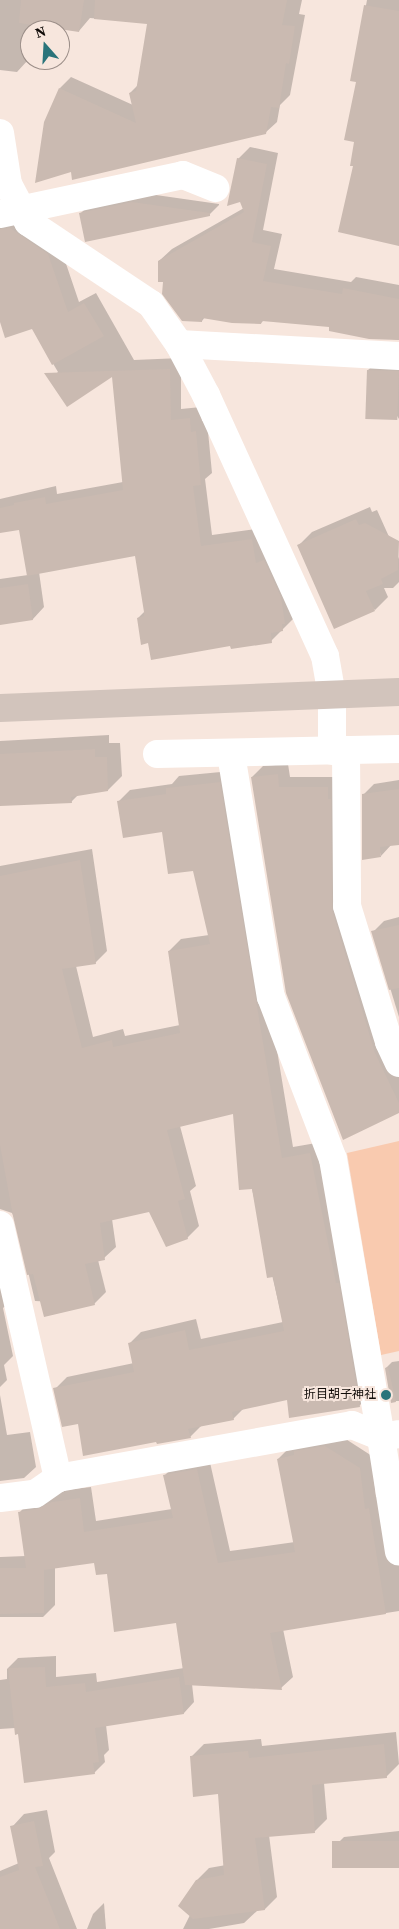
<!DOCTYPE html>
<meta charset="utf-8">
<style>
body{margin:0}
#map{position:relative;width:399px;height:1929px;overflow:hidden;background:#f7e6dd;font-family:"Source Serif 4","Noto Sans JP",serif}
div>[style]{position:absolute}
.green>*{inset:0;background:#f9caaf}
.shadow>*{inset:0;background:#0003}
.building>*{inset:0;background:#cabab1;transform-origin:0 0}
.street>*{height:28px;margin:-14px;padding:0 14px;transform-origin:14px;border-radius:14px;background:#fff}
.secondary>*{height:28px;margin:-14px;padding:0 14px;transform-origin:14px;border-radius:14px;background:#d2c4bc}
.dots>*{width:14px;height:14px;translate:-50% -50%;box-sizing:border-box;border:2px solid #f7e6dd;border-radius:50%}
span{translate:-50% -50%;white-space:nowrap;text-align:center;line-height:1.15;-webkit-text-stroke:4px #f7e6dd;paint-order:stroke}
.poi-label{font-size:12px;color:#100b08}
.right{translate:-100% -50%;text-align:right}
.north{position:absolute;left:20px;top:20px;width:50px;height:50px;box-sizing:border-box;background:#f7e6dd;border:1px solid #9b8e88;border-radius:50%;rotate:341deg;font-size:14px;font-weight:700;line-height:20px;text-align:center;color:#100b08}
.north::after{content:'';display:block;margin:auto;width:18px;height:22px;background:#2a747a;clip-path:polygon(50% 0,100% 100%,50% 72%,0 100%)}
</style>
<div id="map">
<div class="green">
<div style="clip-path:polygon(399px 1141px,399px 1351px,381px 1355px,347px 1153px)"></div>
</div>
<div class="shadow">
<div style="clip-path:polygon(0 0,302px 0,299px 14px,305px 15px,290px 95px,280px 105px,277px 122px,265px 133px,73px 178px,60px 88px,71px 77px,133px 105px,130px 93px,138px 85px,148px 23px,90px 18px,79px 31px,31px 24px,28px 60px,17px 72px,0 70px)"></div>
<div style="clip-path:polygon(367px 0,399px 0,399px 245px,354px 165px,357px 81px,352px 80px)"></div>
<div style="clip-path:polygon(250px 147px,278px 153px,263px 230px,282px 234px,274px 269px,351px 282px,356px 277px,399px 285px,399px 340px,330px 330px,330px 326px,264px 320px,261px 323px,205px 317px,202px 321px,164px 281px,159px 261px,172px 249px,244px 208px,238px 159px)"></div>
<div style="clip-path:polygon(142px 193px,219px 204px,219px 205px,209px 215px,81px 213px,90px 204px)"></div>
<div style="clip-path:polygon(0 213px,59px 243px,79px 302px,96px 293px,134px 360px,181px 358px,181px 409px,201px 407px,202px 421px,207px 421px,212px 473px,205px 479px,212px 535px,264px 528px,294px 618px,271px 641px,231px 645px,149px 642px,138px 618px,145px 611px,136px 555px,39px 572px,44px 607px,33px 619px,0 623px,0 579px,28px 575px,20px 528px,0 532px,0 499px,56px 486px,57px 494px,123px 482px,113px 375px,50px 380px,58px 372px,32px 328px,0 319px)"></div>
<div style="clip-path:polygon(380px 359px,399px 360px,399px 419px,368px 370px)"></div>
<div style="clip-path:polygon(370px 507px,372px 512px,377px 510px,399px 559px,399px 582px,393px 588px,384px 588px,388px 597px,375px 610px,298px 546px,312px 532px)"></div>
<div style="clip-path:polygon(109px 735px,109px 743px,120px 743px,122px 776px,108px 790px,78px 795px,71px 802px,0 797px,0 741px)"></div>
<div style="clip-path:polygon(288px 764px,290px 777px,338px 777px,343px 899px,399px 1063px,399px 1110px,252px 777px,263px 766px)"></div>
<div style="clip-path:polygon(231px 771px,293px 1147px,322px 1142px,371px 1394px,359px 1406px,288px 1399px,244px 1408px,233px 1419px,202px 1425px,190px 1437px,157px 1441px,79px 1423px,55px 1389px,67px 1377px,134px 1363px,129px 1344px,141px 1332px,196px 1319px,201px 1339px,283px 1322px,234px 1112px,180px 1126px,196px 1186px,190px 1191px,199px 1226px,187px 1238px,149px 1210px,112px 1219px,116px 1247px,104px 1258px,98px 1260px,106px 1292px,94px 1304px,35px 1301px,16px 1221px,12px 1213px,0 1209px,0 866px,92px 849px,107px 951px,95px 963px,76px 966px,93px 1037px,123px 1029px,125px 1036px,180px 1025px,169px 951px,181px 939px,209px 935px,194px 870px,163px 830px,118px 802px,130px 790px,172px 784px,179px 776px)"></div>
<div style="clip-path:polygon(399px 780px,399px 843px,392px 844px,381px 856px,363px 795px,374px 784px)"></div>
<div style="clip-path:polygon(399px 917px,399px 1017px,373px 932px,384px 921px)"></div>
<div style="clip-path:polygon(0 1233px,15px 1297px,3px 1308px,13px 1356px,4px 1365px,7px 1380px,0 1387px)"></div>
<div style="clip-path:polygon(399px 1361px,399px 1401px,392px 1401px,386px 1368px,392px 1362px)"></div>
<div style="clip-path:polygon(0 1395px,7px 1435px,30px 1432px,36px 1467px,24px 1478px,0 1481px)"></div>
<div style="clip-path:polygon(338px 1434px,372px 1456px,376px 1497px,380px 1497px,399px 1551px,399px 1611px,283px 1629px,293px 1677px,281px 1688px,192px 1684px,194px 1702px,184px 1713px,106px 1725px,109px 1750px,104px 1755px,105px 1762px,94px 1773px,19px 1733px,15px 1728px,0 1729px,0 1680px,7px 1679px,7px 1669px,18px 1658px,56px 1656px,56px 1677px,96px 1673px,97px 1682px,184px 1668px,177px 1622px,96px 1562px,55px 1567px,55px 1605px,43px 1617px,0 1617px,0 1557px,26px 1556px,20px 1512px,31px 1500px,65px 1490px,91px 1487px,96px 1521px,172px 1509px,165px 1475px,177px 1463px,209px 1458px,230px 1551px,295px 1542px,278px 1459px,290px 1447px)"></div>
<div style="clip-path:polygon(396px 1732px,399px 1764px,386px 1777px,324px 1783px,327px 1819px,315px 1831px,269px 1835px,277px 1897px,265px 1909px,258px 1910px,244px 1923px,209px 1929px,183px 1929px,190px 1915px,196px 1881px,209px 1868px,226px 1865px,219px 1793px,191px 1757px,204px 1744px,261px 1739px,262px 1746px)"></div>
<div style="clip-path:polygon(47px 1810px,55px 1852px,49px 1858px,77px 1929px,0 1929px,0 1871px,19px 1863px,12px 1827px,24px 1814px)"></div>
<div style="clip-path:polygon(399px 1831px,399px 1867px,333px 1848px,344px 1837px)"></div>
<div style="clip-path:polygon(104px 1903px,106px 1929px,87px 1929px,93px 1914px)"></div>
</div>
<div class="building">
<div style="clip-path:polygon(21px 0,84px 0,79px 32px,19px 23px)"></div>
<div style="clip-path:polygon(95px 0,287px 0,282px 25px,295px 26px,289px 64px,286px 63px,279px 108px,271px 107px,266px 134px,72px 180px,71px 172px,35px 183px,44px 122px,59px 88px,136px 123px,129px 93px,136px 91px,147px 24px,94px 19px)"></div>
<div style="clip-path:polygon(364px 5px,399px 11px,399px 246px,338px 232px,353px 166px,350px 166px,354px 142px,344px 140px,356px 82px,350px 81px)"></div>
<div style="clip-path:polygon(237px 158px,267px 164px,252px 242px,271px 246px,263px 281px,342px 294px,343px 288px,399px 299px,399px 340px,369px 339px,329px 331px,329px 327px,262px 321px,261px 324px,232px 323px,202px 318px,202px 322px,182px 321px,162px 294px,163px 282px,158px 282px,158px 261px,244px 212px,240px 202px,227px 206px)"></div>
<div style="clip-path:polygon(132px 202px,210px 213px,210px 216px,85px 242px,79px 213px)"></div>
<div style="clip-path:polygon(10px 228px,48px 254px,68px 312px,84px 303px,104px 336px,52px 365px,32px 329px,5px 338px,0 322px,0 229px)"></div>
<div style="clip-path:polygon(170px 369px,171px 420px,190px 418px,191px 432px,196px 431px,201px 485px,193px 486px,201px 546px,252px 539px,256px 563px,264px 560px,281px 597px,285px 624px,282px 624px,283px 631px,271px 633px,272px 643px,231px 649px,230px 646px,151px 660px,148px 643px,141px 645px,137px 618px,144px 616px,144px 612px,135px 556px,27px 576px,19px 530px,0 533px,0 508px,14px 505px,14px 503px,45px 497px,46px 504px,123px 490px,112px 377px,67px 407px,44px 373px)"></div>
<div style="left:367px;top:370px;width:32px;height:49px;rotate:2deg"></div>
<div style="clip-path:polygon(356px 519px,359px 525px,365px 523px,399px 541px,398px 570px,381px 579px,383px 584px,366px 591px,375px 611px,334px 629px,297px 545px)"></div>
<div style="clip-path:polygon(28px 584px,33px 620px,0 625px,0 588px)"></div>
<div style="clip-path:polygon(95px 749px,95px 757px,107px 757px,108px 791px,71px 797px,72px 803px,0 806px,0 754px)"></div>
<div style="clip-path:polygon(278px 774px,279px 787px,328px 787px,328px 799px,331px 799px,332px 910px,375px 1053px,399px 1103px,399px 1113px,343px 1140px,286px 993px,251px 777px)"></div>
<div style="clip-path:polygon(220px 782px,282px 1158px,310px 1153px,336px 1283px,339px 1283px,360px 1407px,289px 1418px,287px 1400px,232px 1412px,234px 1420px,188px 1429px,191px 1438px,157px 1444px,156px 1442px,83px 1456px,78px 1424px,62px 1427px,53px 1388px,134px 1372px,128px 1343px,185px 1330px,189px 1350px,284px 1331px,273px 1277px,267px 1278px,252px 1189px,239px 1190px,233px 1114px,167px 1130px,185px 1199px,178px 1201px,188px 1239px,166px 1247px,149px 1212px,100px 1223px,105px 1260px,85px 1264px,95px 1305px,44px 1317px,33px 1274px,27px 1275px,13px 1216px,0 1145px,0 876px,80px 860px,96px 964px,62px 969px,82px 1048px,112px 1040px,113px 1047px,180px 1033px,168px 951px,210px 944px,193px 871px,168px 874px,162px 832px,123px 838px,117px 801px,166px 794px,166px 788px)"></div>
<div style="clip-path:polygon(399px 789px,399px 845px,380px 847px,381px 857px,362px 860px,362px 794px)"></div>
<div style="clip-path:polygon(399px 925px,399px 988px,389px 990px,371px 931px)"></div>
<div style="clip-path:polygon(388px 1367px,396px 1402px,391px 1403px,385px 1368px)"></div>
<div style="clip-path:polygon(325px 1446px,360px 1468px,365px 1509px,369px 1508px,386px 1614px,270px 1633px,282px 1690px,185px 1685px,176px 1623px,114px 1632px,107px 1574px,96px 1575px,94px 1563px,44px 1570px,44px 1613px,0 1614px,0 1568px,26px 1568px,18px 1512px,37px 1509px,52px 1502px,80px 1498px,84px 1532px,173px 1518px,163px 1475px,197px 1469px,218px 1563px,295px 1552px,277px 1459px,294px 1455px,294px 1451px)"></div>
<div style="clip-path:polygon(45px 1667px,46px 1687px,85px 1683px,86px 1692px,179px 1677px,184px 1714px,95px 1728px,99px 1762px,93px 1763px,95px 1774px,24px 1783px,18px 1734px,15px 1735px,8px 1668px)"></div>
<div style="clip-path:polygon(384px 1744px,387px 1778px,312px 1785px,315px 1833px,255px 1838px,265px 1910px,193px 1919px,178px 1906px,196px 1880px,224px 1875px,218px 1794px,193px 1797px,190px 1756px,248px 1751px,249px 1758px)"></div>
<div style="clip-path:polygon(34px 1821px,43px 1866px,35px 1867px,60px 1929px,0 1929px,0 1877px,19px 1870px,10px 1826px)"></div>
<div style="left:399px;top:1841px;width:27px;height:67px;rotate:90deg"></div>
</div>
<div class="street">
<div style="left:0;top:133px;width:52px;rotate:81.1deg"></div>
<div style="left:8px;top:184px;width:43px;rotate:62.2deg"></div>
<div style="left:28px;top:222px;width:148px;rotate:33.7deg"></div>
<div style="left:151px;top:304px;width:49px;rotate:55deg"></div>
<div style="left:179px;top:344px;width:58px;rotate:62.1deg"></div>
<div style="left:206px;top:395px;width:287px;rotate:65.5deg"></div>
<div style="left:325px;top:656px;width:40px;rotate:80deg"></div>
<div style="left:332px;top:695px;width:56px;rotate:90deg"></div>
<div style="left:0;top:214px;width:187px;rotate:-12deg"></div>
<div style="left:183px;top:175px;width:35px;rotate:22deg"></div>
<div style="left:179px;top:344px;width:220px;rotate:3.1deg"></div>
<div style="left:346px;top:750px;width:156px;rotate:89.6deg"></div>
<div style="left:347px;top:906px;width:142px;rotate:72.8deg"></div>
<div style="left:389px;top:1042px;width:23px;rotate:65deg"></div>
<div style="left:157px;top:754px;width:242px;rotate:-1.2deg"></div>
<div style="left:231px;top:754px;width:246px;rotate:80.7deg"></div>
<div style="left:271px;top:997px;width:173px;rotate:69.1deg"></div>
<div style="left:333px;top:1159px;width:282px;rotate:80.2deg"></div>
<div style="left:381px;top:1437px;width:18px;rotate:-9deg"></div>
<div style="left:0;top:1225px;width:260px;rotate:77.1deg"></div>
<div style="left:58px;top:1478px;width:299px;rotate:-10.2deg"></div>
<div style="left:352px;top:1425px;width:31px;rotate:22deg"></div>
<div style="left:381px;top:1437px;width:116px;rotate:81.1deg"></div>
<div style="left:0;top:1498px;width:35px;rotate:-7deg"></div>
<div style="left:35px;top:1494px;width:28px;rotate:-35deg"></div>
</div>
<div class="secondary">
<div style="left:0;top:708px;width:399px;rotate:-2.3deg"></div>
</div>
<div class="dots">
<div style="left:386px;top:1395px;background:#2a747a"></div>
</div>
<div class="poi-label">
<span class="right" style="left:376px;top:1395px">折目胡子神社</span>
</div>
<div class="north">N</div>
</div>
